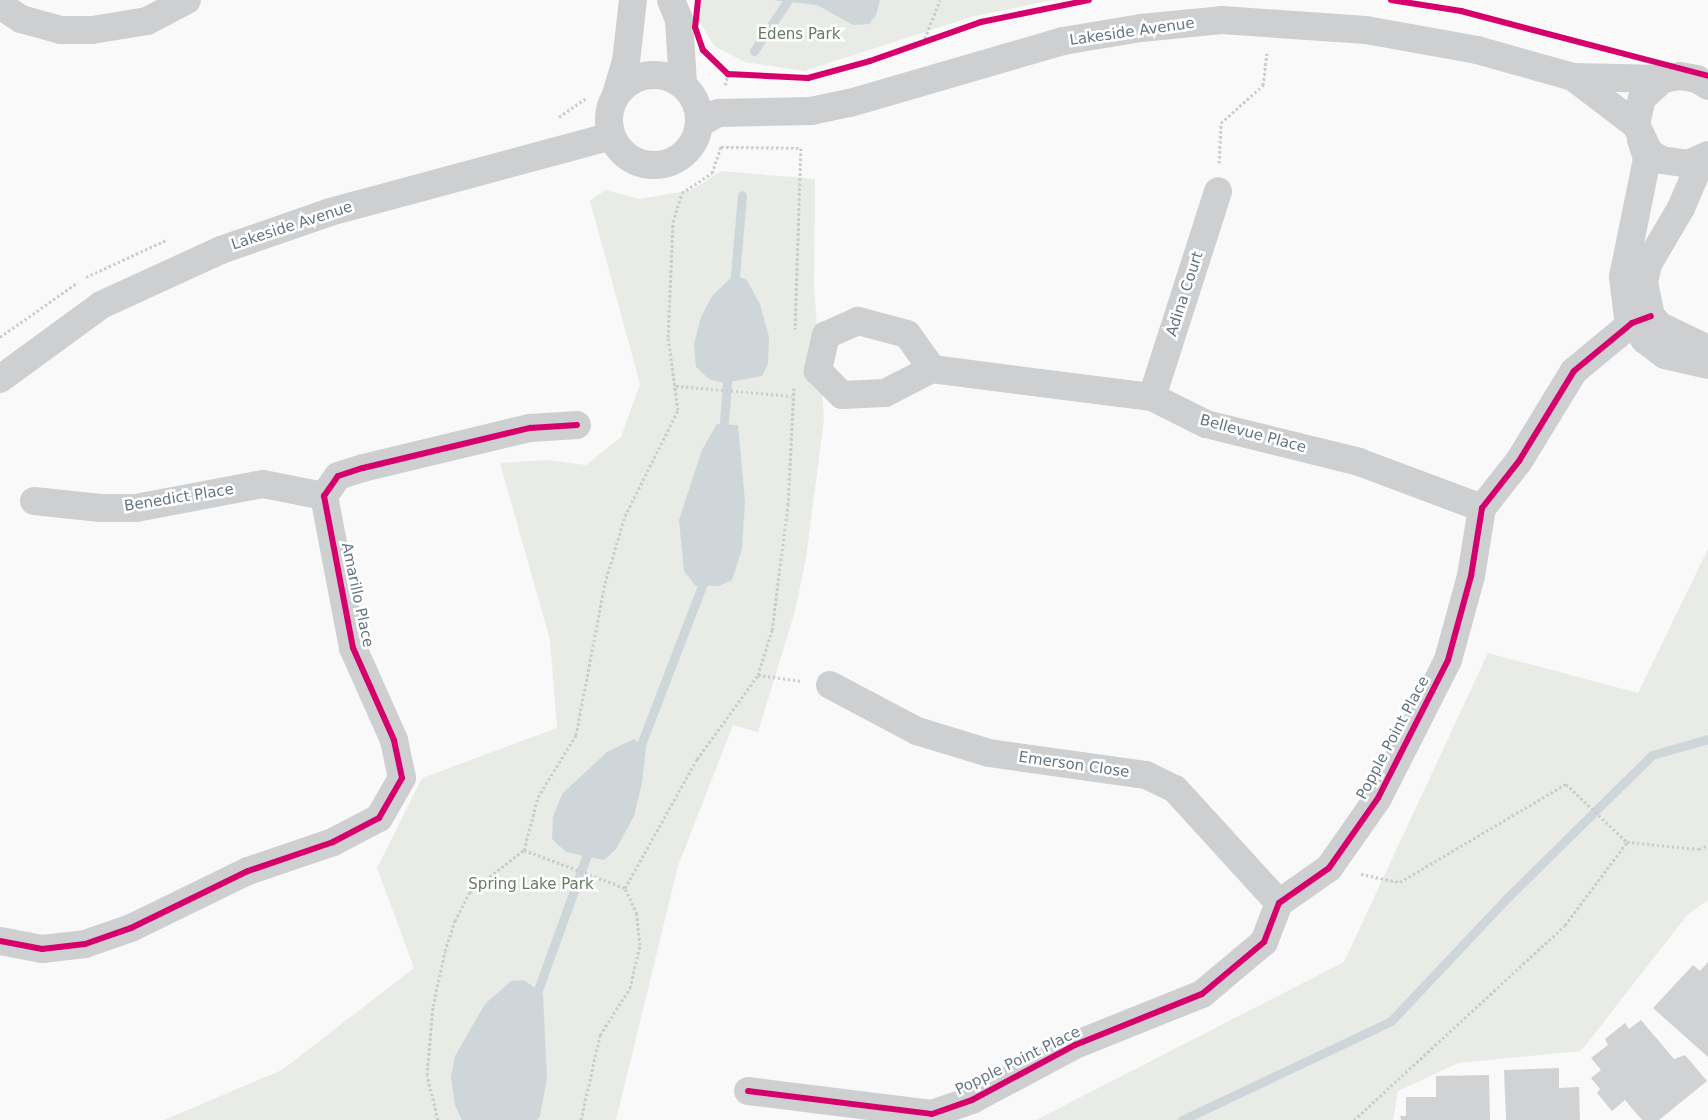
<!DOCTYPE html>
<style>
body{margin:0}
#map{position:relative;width:1708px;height:1120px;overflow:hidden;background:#f9f9f9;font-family:"DejaVu Sans",sans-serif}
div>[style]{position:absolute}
.green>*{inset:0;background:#e8ebe6}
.water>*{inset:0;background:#ced6d9}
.stream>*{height:9px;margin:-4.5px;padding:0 4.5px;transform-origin:4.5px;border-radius:4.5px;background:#ced6d9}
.building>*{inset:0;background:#d0d2d3}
.path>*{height:3px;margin-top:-1.5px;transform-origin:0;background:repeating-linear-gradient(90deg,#cbcccd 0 2.5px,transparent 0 5px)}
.minor>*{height:28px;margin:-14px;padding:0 14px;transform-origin:14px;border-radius:14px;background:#cecfd0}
.minor>.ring{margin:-14px;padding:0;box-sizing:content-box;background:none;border:28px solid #cecfd0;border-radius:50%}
.cycleway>*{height:6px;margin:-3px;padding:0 3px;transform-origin:3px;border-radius:3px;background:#d6006c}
span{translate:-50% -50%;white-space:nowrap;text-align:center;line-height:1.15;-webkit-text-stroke:5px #fff;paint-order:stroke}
.street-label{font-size:15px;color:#657683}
.park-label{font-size:15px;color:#687a64}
</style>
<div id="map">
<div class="green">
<div style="clip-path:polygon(700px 0,1052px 0,971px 17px,804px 71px,745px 62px,714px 46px,699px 21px)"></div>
<div style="clip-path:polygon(722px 171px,815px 179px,814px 286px,824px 419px,806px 558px,795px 611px,758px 732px,733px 725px,678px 866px,616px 1120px,164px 1120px,282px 1070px,414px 968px,377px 868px,422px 778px,557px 728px,550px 640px,500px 463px,546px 460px,586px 465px,621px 437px,640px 384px,590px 201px,605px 190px,640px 199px,691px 190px)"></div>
<div style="clip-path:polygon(1708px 549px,1708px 900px,1688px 914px,1581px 1051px,1458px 1063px,1398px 1091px,1393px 1120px,1036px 1120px,1344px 962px,1488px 653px,1638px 693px)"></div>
</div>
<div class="water">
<div style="clip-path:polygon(772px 0,880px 0,876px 15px,869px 24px,853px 25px,817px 5px)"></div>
<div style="clip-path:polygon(733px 276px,746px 279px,760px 304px,769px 337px,768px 364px,762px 376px,724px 383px,709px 379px,696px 367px,694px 344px,701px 317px,712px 296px)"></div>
<div style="clip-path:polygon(717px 424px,738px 425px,745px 502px,742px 549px,732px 580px,719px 586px,696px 586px,684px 571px,679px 520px,702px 450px)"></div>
<div style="clip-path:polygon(634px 739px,646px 747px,642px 783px,634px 816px,616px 849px,604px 860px,566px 852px,552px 839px,553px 817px,562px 794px,607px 752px)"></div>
<div style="clip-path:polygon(524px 980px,543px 994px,547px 1078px,540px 1116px,537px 1120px,462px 1120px,455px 1105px,451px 1077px,455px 1056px,485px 1004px,511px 981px)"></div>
</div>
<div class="stream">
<div style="left:754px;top:51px;width:61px;rotate:-56.3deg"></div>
<div style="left:734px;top:287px;width:92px;rotate:-85deg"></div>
<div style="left:723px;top:434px;width:62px;rotate:-85.4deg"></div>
<div style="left:637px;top:755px;width:193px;rotate:-69deg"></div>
<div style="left:534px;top:1001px;width:165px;rotate:-70.1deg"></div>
<div style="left:1182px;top:1120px;width:231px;rotate:-25.3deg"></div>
<div style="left:1391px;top:1021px;width:168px;rotate:-46.7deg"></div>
<div style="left:1506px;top:899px;width:205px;rotate:-44.6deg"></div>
<div style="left:1652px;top:755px;width:58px;rotate:-15.9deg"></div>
</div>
<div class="building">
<div style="clip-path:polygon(1708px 962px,1708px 1057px,1653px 1008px,1693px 965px,1700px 971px)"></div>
<div style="clip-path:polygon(1641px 1020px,1674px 1059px,1685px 1055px,1707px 1081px,1659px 1120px,1642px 1120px,1625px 1100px,1612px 1111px,1597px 1093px,1600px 1089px,1591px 1078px,1601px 1070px,1591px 1058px,1608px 1045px,1605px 1039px,1625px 1023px,1629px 1029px)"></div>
<div style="clip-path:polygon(1559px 1068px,1559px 1088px,1579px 1087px,1580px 1120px,1506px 1120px,1504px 1070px)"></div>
<div style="clip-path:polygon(1489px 1075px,1490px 1120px,1401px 1120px,1400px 1116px,1406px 1116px,1406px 1097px,1436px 1097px,1436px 1076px)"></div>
</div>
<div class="path">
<div style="left:923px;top:43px;width:46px;rotate:-68.4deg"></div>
<div style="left:725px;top:85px;width:11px;rotate:-75deg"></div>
<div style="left:559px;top:117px;width:35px;rotate:-35deg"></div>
<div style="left:1219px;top:163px;width:40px;rotate:-87.1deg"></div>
<div style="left:1221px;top:123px;width:57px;rotate:-42.1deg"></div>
<div style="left:1263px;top:85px;width:32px;rotate:-83deg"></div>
<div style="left:86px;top:277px;width:88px;rotate:-24.8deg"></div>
<div style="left:0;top:337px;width:95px;rotate:-35.2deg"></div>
<div style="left:676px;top:386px;width:116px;rotate:4.9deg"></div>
<div style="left:758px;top:675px;width:44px;rotate:7.8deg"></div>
<div style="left:524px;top:850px;width:108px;rotate:20.6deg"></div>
<div style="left:1361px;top:874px;width:40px;rotate:12deg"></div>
<div style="left:1400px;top:882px;width:193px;rotate:-30.6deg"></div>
<div style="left:1566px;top:784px;width:84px;rotate:43.6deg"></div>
<div style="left:1627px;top:842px;width:72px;rotate:5.6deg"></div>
<div style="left:1699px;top:849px;width:10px;rotate:-24deg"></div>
<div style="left:438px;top:1120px;width:46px;rotate:-103.7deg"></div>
<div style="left:427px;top:1075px;width:69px;rotate:-85deg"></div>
<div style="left:433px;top:1006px;width:56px;rotate:-77.7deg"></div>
<div style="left:445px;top:951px;width:32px;rotate:-72deg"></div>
<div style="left:455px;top:921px;width:33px;rotate:-63deg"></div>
<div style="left:470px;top:892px;width:68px;rotate:-37.9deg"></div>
<div style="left:524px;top:850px;width:55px;rotate:-75.2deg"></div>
<div style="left:538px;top:797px;width:73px;rotate:-58.5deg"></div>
<div style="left:576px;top:735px;width:155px;rotate:-79.2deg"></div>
<div style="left:605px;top:583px;width:70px;rotate:-73.4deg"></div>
<div style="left:625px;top:516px;width:119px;rotate:-63.4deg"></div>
<div style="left:678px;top:410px;width:74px;rotate:-97.8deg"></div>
<div style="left:668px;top:337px;width:115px;rotate:-87.5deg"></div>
<div style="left:673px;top:222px;width:30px;rotate:-73deg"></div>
<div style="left:682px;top:193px;width:36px;rotate:-34deg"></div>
<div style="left:712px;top:173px;width:28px;rotate:-71deg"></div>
<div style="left:721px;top:147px;width:80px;rotate:0.7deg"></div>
<div style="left:801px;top:148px;width:181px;rotate:91.9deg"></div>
<div style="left:581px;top:1120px;width:87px;rotate:-77.4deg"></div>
<div style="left:600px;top:1035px;width:56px;rotate:-57.4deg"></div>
<div style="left:630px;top:988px;width:44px;rotate:-76.9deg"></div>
<div style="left:640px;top:945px;width:31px;rotate:-96deg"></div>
<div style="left:637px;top:914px;width:29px;rotate:-115deg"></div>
<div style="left:625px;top:888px;width:148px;rotate:-60.8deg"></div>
<div style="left:697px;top:759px;width:104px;rotate:-54deg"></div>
<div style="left:758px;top:675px;width:47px;rotate:-72.7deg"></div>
<div style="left:772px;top:630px;width:126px;rotate:-82.7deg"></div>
<div style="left:788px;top:505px;width:117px;rotate:-87.1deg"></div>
<div style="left:1354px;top:1120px;width:287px;rotate:-42.7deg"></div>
<div style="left:1565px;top:925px;width:104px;rotate:-53.2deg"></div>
</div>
<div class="minor">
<div style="left:671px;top:0;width:22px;rotate:68deg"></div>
<div style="left:679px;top:20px;width:64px;rotate:86.4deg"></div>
<div style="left:0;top:5px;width:25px;rotate:34deg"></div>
<div style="left:21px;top:19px;width:41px;rotate:15.4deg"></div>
<div style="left:61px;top:30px;width:31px"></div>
<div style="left:92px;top:30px;width:56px;rotate:-9.3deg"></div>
<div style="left:147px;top:21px;width:45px;rotate:-27.7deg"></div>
<div class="ring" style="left:609px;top:75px;width:62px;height:62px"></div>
<div style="left:1573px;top:77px;width:79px;rotate:37.3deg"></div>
<div style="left:1708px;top:86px;width:13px;rotate:-148deg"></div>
<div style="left:1697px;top:79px;width:17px;rotate:-170deg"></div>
<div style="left:1680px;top:76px;width:17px;rotate:170deg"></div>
<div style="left:1663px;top:79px;width:28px;rotate:138deg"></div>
<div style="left:1642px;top:98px;width:28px;rotate:103deg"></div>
<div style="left:1636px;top:125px;width:30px;rotate:64deg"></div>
<div style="left:1649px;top:152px;width:14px;rotate:34deg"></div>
<div style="left:1661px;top:160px;width:27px;rotate:8deg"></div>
<div style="left:1688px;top:164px;width:22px;rotate:-24deg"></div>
<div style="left:616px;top:94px;width:34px;rotate:-73deg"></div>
<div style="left:626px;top:62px;width:62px;rotate:-83.6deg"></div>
<div style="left:699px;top:124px;width:22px;rotate:-30deg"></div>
<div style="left:718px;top:113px;width:93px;rotate:-1.2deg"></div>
<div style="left:811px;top:111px;width:40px;rotate:-12deg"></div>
<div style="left:850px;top:103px;width:222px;rotate:-16.2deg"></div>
<div style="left:1063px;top:41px;width:79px;rotate:-9.5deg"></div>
<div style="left:1141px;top:28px;width:81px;rotate:-5.6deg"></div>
<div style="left:1222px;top:20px;width:144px;rotate:4deg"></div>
<div style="left:1366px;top:30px;width:113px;rotate:10.2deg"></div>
<div style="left:1477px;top:50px;width:100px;rotate:15.7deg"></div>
<div style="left:1573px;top:77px;width:90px;rotate:1.3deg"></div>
<div style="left:1641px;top:140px;width:20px;rotate:72deg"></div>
<div style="left:1647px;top:159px;width:120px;rotate:101.5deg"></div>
<div style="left:1623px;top:277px;width:38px;rotate:83deg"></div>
<div style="left:1628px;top:315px;width:30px;rotate:56deg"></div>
<div style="left:1645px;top:340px;width:25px;rotate:37deg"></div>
<div style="left:1665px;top:355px;width:44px;rotate:13.1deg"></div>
<div style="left:1702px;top:159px;width:53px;rotate:113.2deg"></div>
<div style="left:1681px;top:208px;width:65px;rotate:120.5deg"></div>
<div style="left:1648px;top:264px;width:19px;rotate:102deg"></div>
<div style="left:1644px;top:283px;width:34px;rotate:78deg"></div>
<div style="left:1651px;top:316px;width:13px;rotate:48deg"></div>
<div style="left:1660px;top:326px;width:53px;rotate:25.6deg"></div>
<div style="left:932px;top:369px;width:43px;rotate:-125.5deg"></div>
<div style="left:907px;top:334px;width:51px;rotate:-165.1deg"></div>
<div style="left:858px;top:321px;width:35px;rotate:156deg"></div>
<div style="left:826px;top:335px;width:37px;rotate:103deg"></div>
<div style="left:818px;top:371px;width:34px;rotate:45deg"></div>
<div style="left:842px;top:395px;width:43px;rotate:-2.7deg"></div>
<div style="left:885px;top:393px;width:53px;rotate:-27.1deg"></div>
<div style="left:932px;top:369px;width:222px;rotate:7.3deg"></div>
<div style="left:1152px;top:397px;width:60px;rotate:26.6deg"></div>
<div style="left:1206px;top:424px;width:158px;rotate:13.9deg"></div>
<div style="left:1359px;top:462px;width:131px;rotate:20.5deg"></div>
<div style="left:0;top:379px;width:125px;rotate:-36.2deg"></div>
<div style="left:101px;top:305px;width:132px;rotate:-24.6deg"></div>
<div style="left:221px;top:250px;width:115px;rotate:-19.2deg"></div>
<div style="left:330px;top:212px;width:291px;rotate:-15.1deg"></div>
<div style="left:1152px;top:397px;width:216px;rotate:-72.2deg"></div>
<div style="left:34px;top:501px;width:67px;rotate:6deg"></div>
<div style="left:101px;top:508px;width:35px"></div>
<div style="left:136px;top:508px;width:129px;rotate:-10.7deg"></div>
<div style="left:263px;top:484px;width:62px;rotate:11.1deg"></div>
<div style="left:830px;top:685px;width:98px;rotate:27.9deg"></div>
<div style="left:917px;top:731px;width:75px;rotate:17deg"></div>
<div style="left:989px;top:753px;width:159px;rotate:8deg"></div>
<div style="left:1146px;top:775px;width:32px;rotate:26deg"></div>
<div style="left:1175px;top:789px;width:154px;rotate:47.6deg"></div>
<div style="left:0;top:941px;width:43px;rotate:10.8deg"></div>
<div style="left:42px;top:949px;width:43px;rotate:-6.6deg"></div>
<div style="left:85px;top:944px;width:49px;rotate:-19.2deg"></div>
<div style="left:131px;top:928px;width:130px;rotate:-26deg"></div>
<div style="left:248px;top:871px;width:90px;rotate:-18.8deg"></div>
<div style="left:333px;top:842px;width:52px;rotate:-27.6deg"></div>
<div style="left:379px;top:818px;width:46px;rotate:-60.1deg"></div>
<div style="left:402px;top:778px;width:39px;rotate:-102deg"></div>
<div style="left:394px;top:740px;width:101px;rotate:-114deg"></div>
<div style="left:353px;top:648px;width:155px;rotate:-100.8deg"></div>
<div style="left:324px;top:496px;width:24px;rotate:-55deg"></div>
<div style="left:338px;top:476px;width:26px;rotate:-18deg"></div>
<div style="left:363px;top:468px;width:172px;rotate:-13.5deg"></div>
<div style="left:530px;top:428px;width:47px;rotate:-3.7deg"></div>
<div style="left:748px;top:1091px;width:185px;rotate:7.1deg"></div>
<div style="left:932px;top:1114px;width:42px;rotate:-19.3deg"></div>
<div style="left:972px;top:1100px;width:117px;rotate:-28.1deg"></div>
<div style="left:1075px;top:1045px;width:137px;rotate:-21.9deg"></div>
<div style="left:1202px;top:994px;width:81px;rotate:-40deg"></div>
<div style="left:1264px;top:942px;width:42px;rotate:-69deg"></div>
<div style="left:1279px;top:903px;width:61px;rotate:-35deg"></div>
<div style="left:1329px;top:868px;width:85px;rotate:-55deg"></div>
<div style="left:1378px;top:798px;width:155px;rotate:-63.1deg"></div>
<div style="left:1448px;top:660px;width:87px;rotate:-74.7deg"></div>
<div style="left:1471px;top:576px;width:69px;rotate:-80.8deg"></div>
<div style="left:1482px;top:508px;width:60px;rotate:-51.8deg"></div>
<div style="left:1519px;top:461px;width:105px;rotate:-58.6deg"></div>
<div style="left:1574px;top:371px;width:75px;rotate:-39.6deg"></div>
<div style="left:1632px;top:323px;width:20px;rotate:-20deg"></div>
</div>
<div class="cycleway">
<div style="left:698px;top:0;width:27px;rotate:96deg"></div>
<div style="left:695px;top:27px;width:24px;rotate:71deg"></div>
<div style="left:703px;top:50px;width:35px;rotate:44deg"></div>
<div style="left:728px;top:74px;width:80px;rotate:2.9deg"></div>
<div style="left:808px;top:78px;width:64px;rotate:-15.3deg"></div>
<div style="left:870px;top:61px;width:118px;rotate:-19.4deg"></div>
<div style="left:981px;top:22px;width:110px;rotate:-11.5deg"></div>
<div style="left:1391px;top:0;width:71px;rotate:8.9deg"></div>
<div style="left:1461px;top:11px;width:255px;rotate:14.7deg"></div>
<div style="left:0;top:941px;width:43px;rotate:10.8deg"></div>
<div style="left:42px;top:949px;width:43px;rotate:-6.6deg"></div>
<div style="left:85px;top:944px;width:49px;rotate:-19.2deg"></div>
<div style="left:131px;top:928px;width:130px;rotate:-26deg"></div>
<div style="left:248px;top:871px;width:90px;rotate:-18.8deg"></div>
<div style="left:333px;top:842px;width:52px;rotate:-27.6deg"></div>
<div style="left:379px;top:818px;width:46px;rotate:-60.1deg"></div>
<div style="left:402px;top:778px;width:39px;rotate:-102deg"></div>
<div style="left:394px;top:740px;width:101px;rotate:-114deg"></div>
<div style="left:353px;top:648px;width:155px;rotate:-100.8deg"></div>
<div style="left:324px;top:496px;width:24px;rotate:-55deg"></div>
<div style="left:338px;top:476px;width:26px;rotate:-18deg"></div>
<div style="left:363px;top:468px;width:172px;rotate:-13.5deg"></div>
<div style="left:530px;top:428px;width:47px;rotate:-3.7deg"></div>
<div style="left:748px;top:1091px;width:185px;rotate:7.1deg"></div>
<div style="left:932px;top:1114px;width:42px;rotate:-19.3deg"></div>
<div style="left:972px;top:1100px;width:117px;rotate:-28.1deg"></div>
<div style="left:1075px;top:1045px;width:137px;rotate:-21.9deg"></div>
<div style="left:1202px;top:994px;width:81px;rotate:-40deg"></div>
<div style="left:1264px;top:942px;width:42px;rotate:-69deg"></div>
<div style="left:1279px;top:903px;width:61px;rotate:-35deg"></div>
<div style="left:1329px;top:868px;width:85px;rotate:-55deg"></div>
<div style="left:1378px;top:798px;width:155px;rotate:-63.1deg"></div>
<div style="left:1448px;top:660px;width:87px;rotate:-74.7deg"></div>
<div style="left:1471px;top:576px;width:69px;rotate:-80.8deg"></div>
<div style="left:1482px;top:508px;width:60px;rotate:-51.8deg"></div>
<div style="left:1519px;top:461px;width:105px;rotate:-58.6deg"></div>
<div style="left:1574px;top:371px;width:75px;rotate:-39.6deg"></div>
<div style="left:1632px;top:323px;width:20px;rotate:-20deg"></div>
</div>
<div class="street-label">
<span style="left:1132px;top:32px;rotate:-8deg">Lakeside Avenue</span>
<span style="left:292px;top:226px;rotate:-18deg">Lakeside Avenue</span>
<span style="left:1185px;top:294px;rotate:-72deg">Adina Court</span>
<span style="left:1253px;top:434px;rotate:15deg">Bellevue Place</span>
<span style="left:179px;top:498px;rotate:-9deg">Benedict Place</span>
<span style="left:357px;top:595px;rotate:78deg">Amarillo Place</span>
<span style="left:1393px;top:738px;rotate:-62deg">Popple Point Place</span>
<span style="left:1074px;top:765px;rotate:8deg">Emerson Close</span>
<span style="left:1018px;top:1061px;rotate:-26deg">Popple Point Place</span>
</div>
<div class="park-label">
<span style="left:799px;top:35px">Edens Park</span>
<span style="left:531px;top:885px">Spring Lake Park</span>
</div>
</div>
